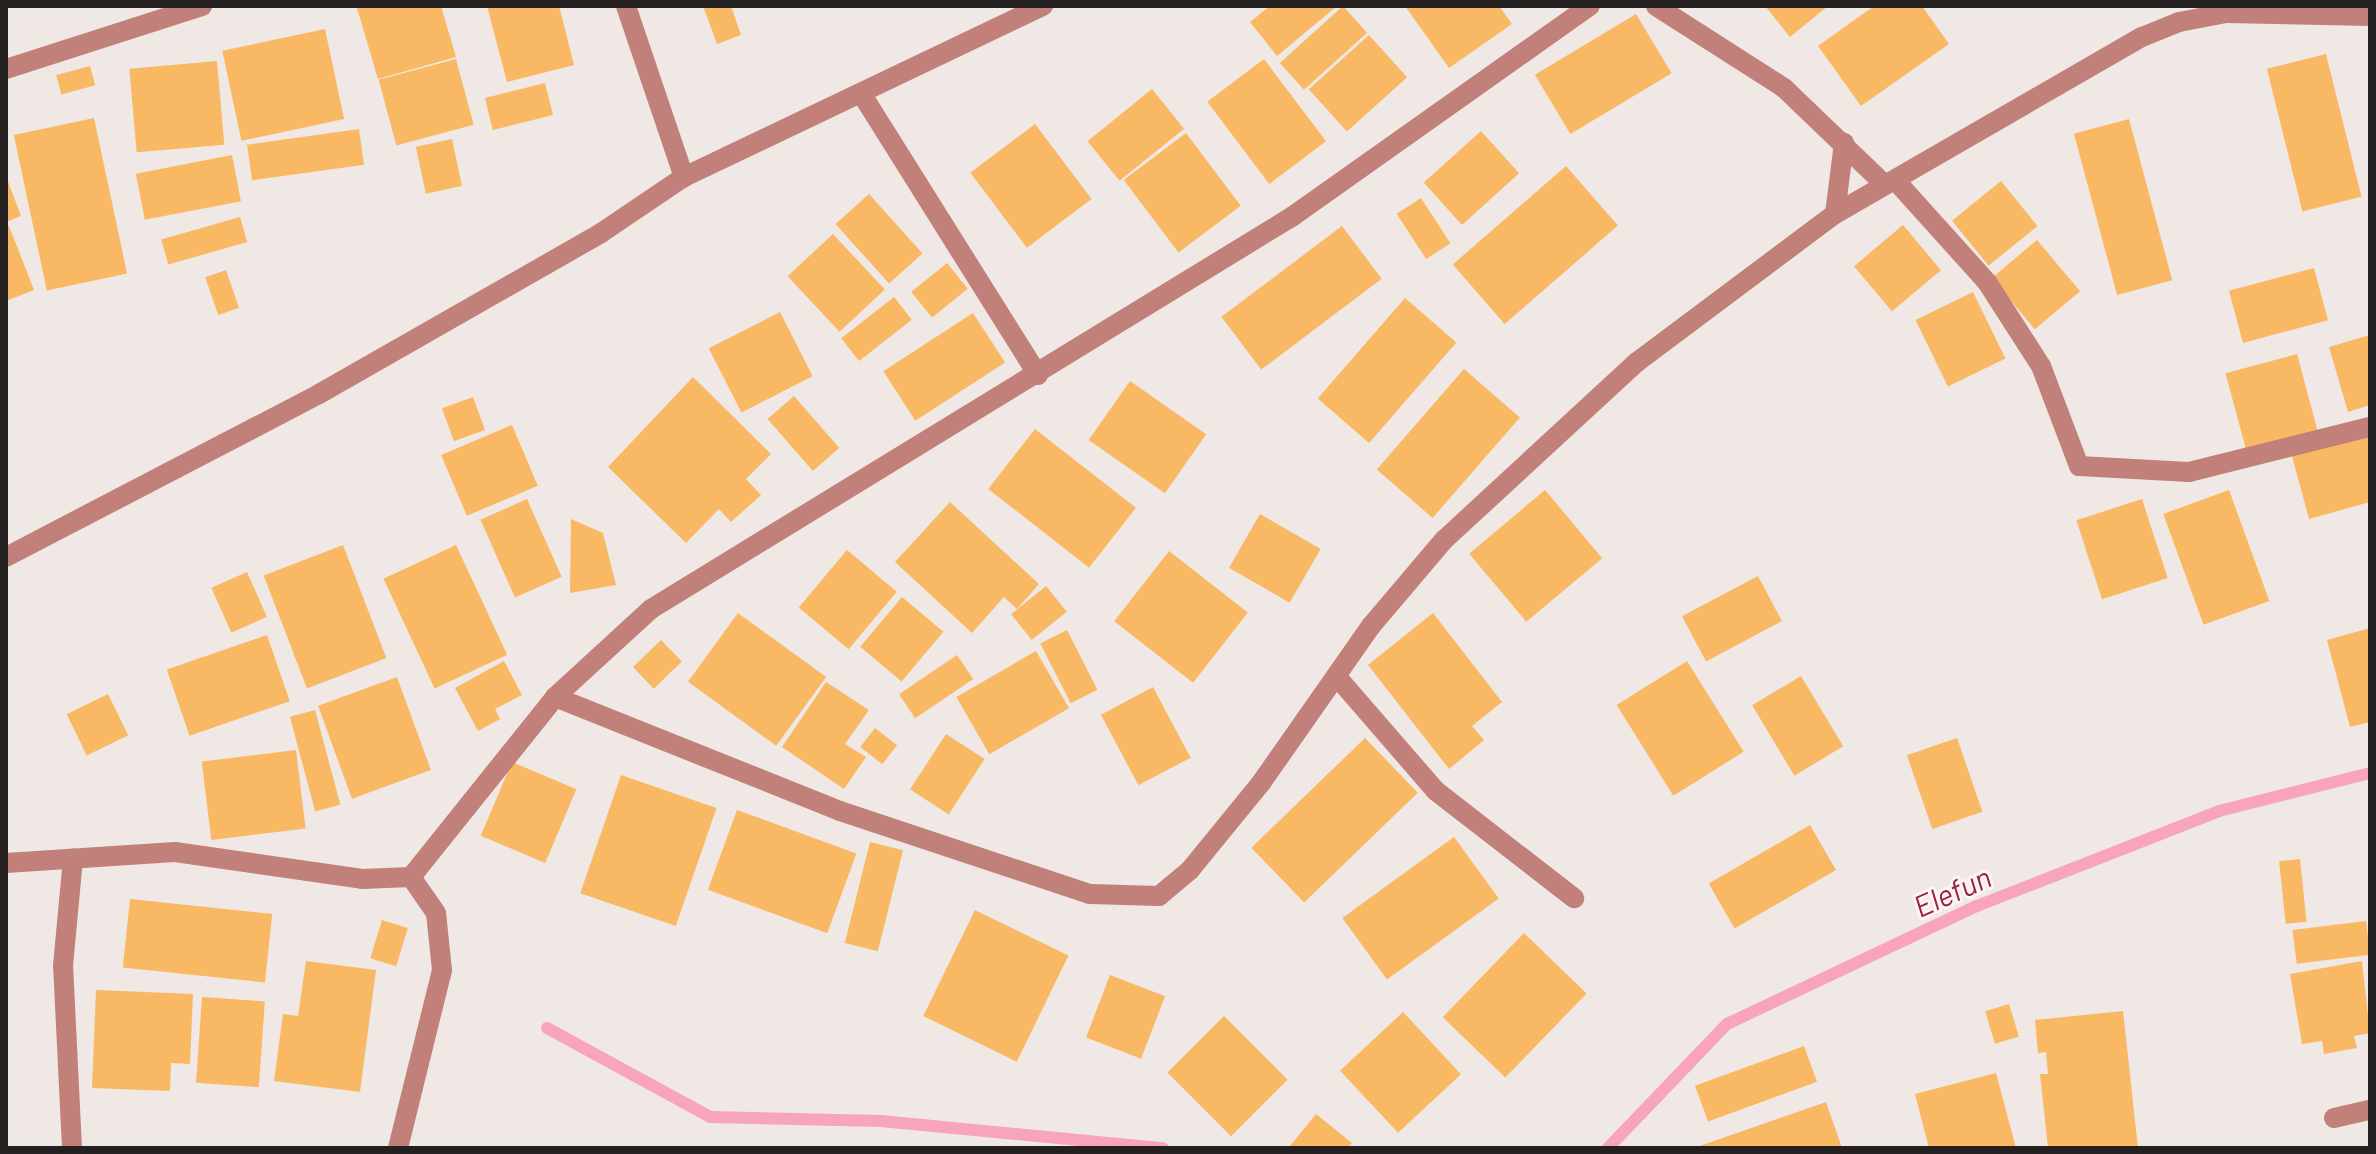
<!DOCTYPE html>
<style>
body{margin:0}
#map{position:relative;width:2376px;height:1154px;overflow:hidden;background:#f0e8e4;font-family:Barlow,sans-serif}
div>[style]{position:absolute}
.stream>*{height:12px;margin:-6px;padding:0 6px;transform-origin:6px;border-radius:6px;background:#f8a5bb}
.building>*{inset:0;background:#f9b864;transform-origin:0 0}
.minor>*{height:20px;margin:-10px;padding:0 10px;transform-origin:10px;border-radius:10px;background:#c2807a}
span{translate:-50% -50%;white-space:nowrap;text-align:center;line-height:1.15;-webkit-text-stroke:6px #fef5f1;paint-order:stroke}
.water-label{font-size:30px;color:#96214f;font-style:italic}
.frame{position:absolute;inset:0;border:8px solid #23201f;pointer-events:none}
</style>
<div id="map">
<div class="stream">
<div style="left:547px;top:1028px;width:186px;rotate:28.6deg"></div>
<div style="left:710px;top:1117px;width:171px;rotate:1.3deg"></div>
<div style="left:881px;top:1121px;width:283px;rotate:5.5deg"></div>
<div style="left:1608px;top:1148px;width:172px;rotate:-46.2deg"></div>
<div style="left:1727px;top:1024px;width:276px;rotate:-25.3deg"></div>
<div style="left:1977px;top:906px;width:260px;rotate:-21.4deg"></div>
<div style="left:2219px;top:811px;width:156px;rotate:-14.1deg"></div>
</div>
<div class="building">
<div style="clip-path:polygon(441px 6px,456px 57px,378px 79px,357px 8px)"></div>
<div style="clip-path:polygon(487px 6px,559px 6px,574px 65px,507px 82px)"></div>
<div style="clip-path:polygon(703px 6px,731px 6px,741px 35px,717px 44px)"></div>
<div style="clip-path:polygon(1270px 6px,1337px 6px,1277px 56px,1250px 22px)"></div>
<div style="left:1343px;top:6px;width:36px;height:85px;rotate:48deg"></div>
<div style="clip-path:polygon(1405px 6px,1499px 6px,1512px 24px,1449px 68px)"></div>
<div style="clip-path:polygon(1765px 6px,1828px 6px,1790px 37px)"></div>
<div style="clip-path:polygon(1874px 6px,1922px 6px,1949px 44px,1861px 106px,1818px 46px)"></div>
<div style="left:1636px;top:14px;width:69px;height:118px;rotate:59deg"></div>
<div style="left:325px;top:29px;width:92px;height:105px;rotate:78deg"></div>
<div style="left:1369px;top:35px;width:57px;height:81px;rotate:48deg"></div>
<div style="left:2326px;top:54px;width:147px;height:61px;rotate:76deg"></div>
<div style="left:456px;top:59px;width:68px;height:80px;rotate:75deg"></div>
<div style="left:1264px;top:59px;width:103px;height:71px;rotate:53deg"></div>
<div style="left:217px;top:61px;width:84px;height:88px;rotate:85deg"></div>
<div style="left:90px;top:66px;width:20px;height:35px;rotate:75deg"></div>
<div style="left:545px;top:83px;width:33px;height:62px;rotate:76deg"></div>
<div style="left:1152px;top:89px;width:51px;height:83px;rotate:51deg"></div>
<div style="left:94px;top:118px;width:159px;height:82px;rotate:78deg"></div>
<div style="left:2129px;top:119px;width:167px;height:57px;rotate:75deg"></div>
<div style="left:1035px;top:124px;width:94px;height:81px;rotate:53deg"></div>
<div style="left:359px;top:129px;width:36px;height:113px;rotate:82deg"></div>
<div style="left:1481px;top:131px;width:57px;height:77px;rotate:48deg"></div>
<div style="left:1186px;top:133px;width:91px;height:78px;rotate:53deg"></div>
<div style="left:452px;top:139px;width:48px;height:37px;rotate:78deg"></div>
<div style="left:232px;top:155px;width:47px;height:98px;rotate:79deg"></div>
<div style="left:1566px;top:166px;width:79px;height:150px;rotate:49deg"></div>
<div style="clip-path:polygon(6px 176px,21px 216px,6px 222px)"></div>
<div style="left:2001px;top:181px;width:58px;height:63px;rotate:51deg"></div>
<div style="left:869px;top:194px;width:80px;height:45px;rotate:48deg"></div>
<div style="left:1421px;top:198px;width:54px;height:29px;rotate:57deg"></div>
<div style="left:240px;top:217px;width:26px;height:82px;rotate:74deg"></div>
<div style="left:1903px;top:225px;width:59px;height:64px;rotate:50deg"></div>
<div style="clip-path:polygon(9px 226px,34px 290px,6px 301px,6px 227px)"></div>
<div style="left:1342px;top:226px;width:66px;height:151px;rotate:53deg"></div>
<div style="left:833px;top:234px;width:76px;height:62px;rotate:47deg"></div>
<div style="left:2037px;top:240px;width:67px;height:59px;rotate:50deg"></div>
<div style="left:947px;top:263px;width:33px;height:46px;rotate:51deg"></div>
<div style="left:2314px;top:268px;width:54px;height:88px;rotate:75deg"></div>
<div style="left:226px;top:270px;width:40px;height:22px;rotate:71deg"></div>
<div style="left:1973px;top:292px;width:74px;height:64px;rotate:64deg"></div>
<div style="left:894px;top:297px;width:29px;height:67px;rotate:52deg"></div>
<div style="left:1405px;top:298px;width:68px;height:133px;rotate:41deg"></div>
<div style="left:780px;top:312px;width:72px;height:80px;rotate:63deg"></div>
<div style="left:973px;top:313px;width:59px;height:107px;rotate:57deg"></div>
<div style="clip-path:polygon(2370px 335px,2370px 405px,2348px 412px,2329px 347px)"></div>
<div style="left:2297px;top:354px;width:84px;height:74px;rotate:75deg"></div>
<div style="left:1464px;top:369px;width:74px;height:133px;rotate:41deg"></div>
<div style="clip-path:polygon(693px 377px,771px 454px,746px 479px,761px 495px,731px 522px,719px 509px,686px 543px,608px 467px)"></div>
<div style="left:1130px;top:381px;width:93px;height:72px;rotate:35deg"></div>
<div style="left:794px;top:396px;width:69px;height:35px;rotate:49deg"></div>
<div style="left:473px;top:397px;width:35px;height:33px;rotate:70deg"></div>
<div style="left:512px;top:425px;width:66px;height:77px;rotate:67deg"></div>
<div style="left:1035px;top:429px;width:128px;height:76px;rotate:38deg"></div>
<div style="clip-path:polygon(2370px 435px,2370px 502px,2309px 519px,2292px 456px)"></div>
<div style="left:1545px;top:490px;width:89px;height:99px;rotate:50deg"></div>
<div style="left:2229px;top:490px;width:118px;height:70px;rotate:70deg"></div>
<div style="left:527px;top:499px;width:85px;height:51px;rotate:66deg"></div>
<div style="left:2142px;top:499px;width:83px;height:69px;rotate:72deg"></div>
<div style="clip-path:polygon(950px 502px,1039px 584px,1017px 609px,1004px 597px,972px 633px,895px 562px)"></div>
<div style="left:1260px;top:514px;width:70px;height:62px;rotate:30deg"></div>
<div style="clip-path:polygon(571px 519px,603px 533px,616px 585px,570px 593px)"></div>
<div style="left:343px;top:545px;width:121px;height:85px;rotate:69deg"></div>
<div style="left:456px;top:545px;width:121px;height:80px;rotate:65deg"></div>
<div style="left:847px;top:550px;width:65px;height:75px;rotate:40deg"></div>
<div style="left:1169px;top:551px;width:100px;height:89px;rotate:38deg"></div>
<div style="left:247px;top:572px;width:49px;height:39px;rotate:66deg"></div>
<div style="left:1758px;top:576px;width:51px;height:86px;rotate:62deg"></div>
<div style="left:1046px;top:586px;width:33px;height:45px;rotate:51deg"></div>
<div style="left:902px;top:597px;width:54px;height:65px;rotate:40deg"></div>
<div style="left:738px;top:613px;width:109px;height:85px;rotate:36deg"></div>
<div style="clip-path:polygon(1433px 613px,1502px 702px,1472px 726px,1484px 740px,1449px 769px,1368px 665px)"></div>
<div style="clip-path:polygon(2370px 628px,2370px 722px,2350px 727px,2327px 640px)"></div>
<div style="left:1067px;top:630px;width:67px;height:30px;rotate:63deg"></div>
<div style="left:267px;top:635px;width:70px;height:106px;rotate:71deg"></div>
<div style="left:661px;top:640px;width:30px;height:39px;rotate:46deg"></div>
<div style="left:1036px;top:651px;width:66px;height:92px;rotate:60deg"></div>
<div style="left:957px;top:655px;width:29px;height:70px;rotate:56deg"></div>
<div style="clip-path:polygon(504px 661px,522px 695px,495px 709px,500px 719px,478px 731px,455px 688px)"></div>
<div style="left:1687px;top:661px;width:107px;height:83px;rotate:58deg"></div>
<div style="left:1801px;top:676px;width:82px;height:57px;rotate:59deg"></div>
<div style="left:397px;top:677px;width:99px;height:84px;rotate:70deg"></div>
<div style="clip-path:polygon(826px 682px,869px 710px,845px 744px,866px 757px,844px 789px,782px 747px)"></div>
<div style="left:1153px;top:687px;width:80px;height:59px;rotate:62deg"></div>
<div style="left:108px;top:694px;width:46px;height:46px;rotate:64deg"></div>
<div style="left:315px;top:710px;width:98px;height:26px;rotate:75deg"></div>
<div style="left:875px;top:728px;width:28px;height:24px;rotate:38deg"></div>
<div style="left:946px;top:734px;width:46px;height:66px;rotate:33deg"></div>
<div style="left:1365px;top:738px;width:76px;height:158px;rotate:46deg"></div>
<div style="left:1957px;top:738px;width:78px;height:53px;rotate:71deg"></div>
<div style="left:296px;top:750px;width:79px;height:95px;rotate:83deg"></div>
<div style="left:512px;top:762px;width:70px;height:80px;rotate:23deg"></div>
<div style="left:621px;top:775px;width:101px;height:125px;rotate:19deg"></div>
<div style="left:737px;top:810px;width:127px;height:85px;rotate:20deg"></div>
<div style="left:1810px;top:825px;width:52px;height:117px;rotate:60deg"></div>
<div style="left:1454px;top:837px;width:76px;height:138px;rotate:54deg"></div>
<div style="left:870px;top:842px;width:34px;height:104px;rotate:14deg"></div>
<div style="left:2300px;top:859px;width:63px;height:21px;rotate:84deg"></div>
<div style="left:130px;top:899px;width:143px;height:69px;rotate:6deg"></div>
<div style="left:975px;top:910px;width:104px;height:118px;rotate:26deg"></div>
<div style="left:382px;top:920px;width:27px;height:40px;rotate:17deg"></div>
<div style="left:2366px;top:921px;width:34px;height:74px;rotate:83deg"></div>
<div style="left:1524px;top:933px;width:87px;height:117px;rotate:44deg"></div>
<div style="clip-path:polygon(306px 961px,376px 970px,360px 1092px,274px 1081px,283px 1014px,298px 1016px)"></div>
<div style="clip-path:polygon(2362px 961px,2370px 1033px,2354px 1036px,2357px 1048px,2324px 1054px,2322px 1041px,2302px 1044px,2290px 974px)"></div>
<div style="left:1110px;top:975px;width:59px;height:67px;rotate:21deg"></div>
<div style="clip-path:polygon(96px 990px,193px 994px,190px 1064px,171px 1063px,170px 1091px,92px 1088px)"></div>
<div style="left:202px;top:997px;width:63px;height:86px;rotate:4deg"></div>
<div style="left:2009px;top:1004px;width:34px;height:25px;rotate:73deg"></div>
<div style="clip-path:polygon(2123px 1011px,2138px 1148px,2048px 1148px,2040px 1074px,2048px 1074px,2046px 1052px,2038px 1053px,2035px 1020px)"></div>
<div style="left:1403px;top:1012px;width:85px;height:86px;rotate:47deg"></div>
<div style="left:1224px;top:1016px;width:90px;height:80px;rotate:45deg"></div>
<div style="left:1804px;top:1046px;width:38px;height:116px;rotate:70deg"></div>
<div style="clip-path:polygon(1996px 1073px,2016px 1148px,1929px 1148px,1915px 1094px)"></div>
<div style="clip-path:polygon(1826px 1102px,1842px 1148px,1694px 1148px)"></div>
<div style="clip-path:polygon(1316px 1114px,1352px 1143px,1347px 1148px,1290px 1146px)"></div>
</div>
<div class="minor">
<div style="left:626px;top:6px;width:181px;rotate:71.3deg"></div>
<div style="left:1656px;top:6px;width:152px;rotate:32.6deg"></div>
<div style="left:1784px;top:88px;width:136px;rotate:43.8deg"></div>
<div style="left:6px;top:69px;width:206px;rotate:-17.8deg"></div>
<div style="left:861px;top:93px;width:333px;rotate:57.9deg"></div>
<div style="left:1896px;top:181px;width:136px;rotate:48deg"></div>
<div style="left:1987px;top:282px;width:100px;rotate:57.3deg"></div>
<div style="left:2041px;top:366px;width:107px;rotate:69.2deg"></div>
<div style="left:2079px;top:466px;width:110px;rotate:3.1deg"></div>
<div style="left:2189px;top:472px;width:187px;rotate:-14deg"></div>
<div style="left:1835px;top:214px;width:72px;rotate:-82.8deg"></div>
<div style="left:6px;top:557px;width:353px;rotate:-27.5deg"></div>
<div style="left:319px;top:394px;width:325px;rotate:-29.7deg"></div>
<div style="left:601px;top:233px;width:100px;rotate:-34deg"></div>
<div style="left:684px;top:177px;width:398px;rotate:-25.5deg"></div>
<div style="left:1338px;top:678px;width:150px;rotate:49.1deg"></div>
<div style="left:1436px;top:791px;width:175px;rotate:37.8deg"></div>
<div style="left:555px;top:697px;width:307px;rotate:21.8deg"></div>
<div style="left:840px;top:811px;width:263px;rotate:18.4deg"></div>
<div style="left:1090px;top:894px;width:69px;rotate:1.7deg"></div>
<div style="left:1159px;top:896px;width:40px;rotate:-40deg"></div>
<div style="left:1190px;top:870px;width:112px;rotate:-50.8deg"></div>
<div style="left:1261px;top:783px;width:192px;rotate:-55deg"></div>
<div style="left:1371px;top:626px;width:113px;rotate:-49.7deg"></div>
<div style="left:1444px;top:540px;width:263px;rotate:-42.7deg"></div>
<div style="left:1637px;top:362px;width:247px;rotate:-36.8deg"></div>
<div style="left:1835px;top:214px;width:354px;rotate:-30deg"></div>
<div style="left:2142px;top:37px;width:40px;rotate:-22deg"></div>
<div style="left:2179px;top:22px;width:48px;rotate:-10.8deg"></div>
<div style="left:2226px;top:13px;width:144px;rotate:1.2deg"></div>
<div style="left:6px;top:863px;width:169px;rotate:-3.7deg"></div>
<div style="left:175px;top:852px;width:189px;rotate:8.2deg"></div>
<div style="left:362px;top:879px;width:49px;rotate:-2.3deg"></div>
<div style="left:411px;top:877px;width:231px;rotate:-51.3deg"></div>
<div style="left:555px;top:697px;width:130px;rotate:-42.5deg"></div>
<div style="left:651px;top:609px;width:753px;rotate:-31.47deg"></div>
<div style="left:1293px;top:216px;width:364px;rotate:-35.3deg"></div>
<div style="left:2334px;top:1118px;width:37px;rotate:-13deg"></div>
<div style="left:72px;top:1148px;width:182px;rotate:-92.8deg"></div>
<div style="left:63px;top:966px;width:108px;rotate:-84.7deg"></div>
<div style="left:398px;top:1148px;width:183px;rotate:-76.1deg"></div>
<div style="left:442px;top:970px;width:57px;rotate:-96deg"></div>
<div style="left:436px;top:913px;width:44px;rotate:-124.8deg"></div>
</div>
<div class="water-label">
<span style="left:1952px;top:891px;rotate:-24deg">Elefun</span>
</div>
<div class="frame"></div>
</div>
